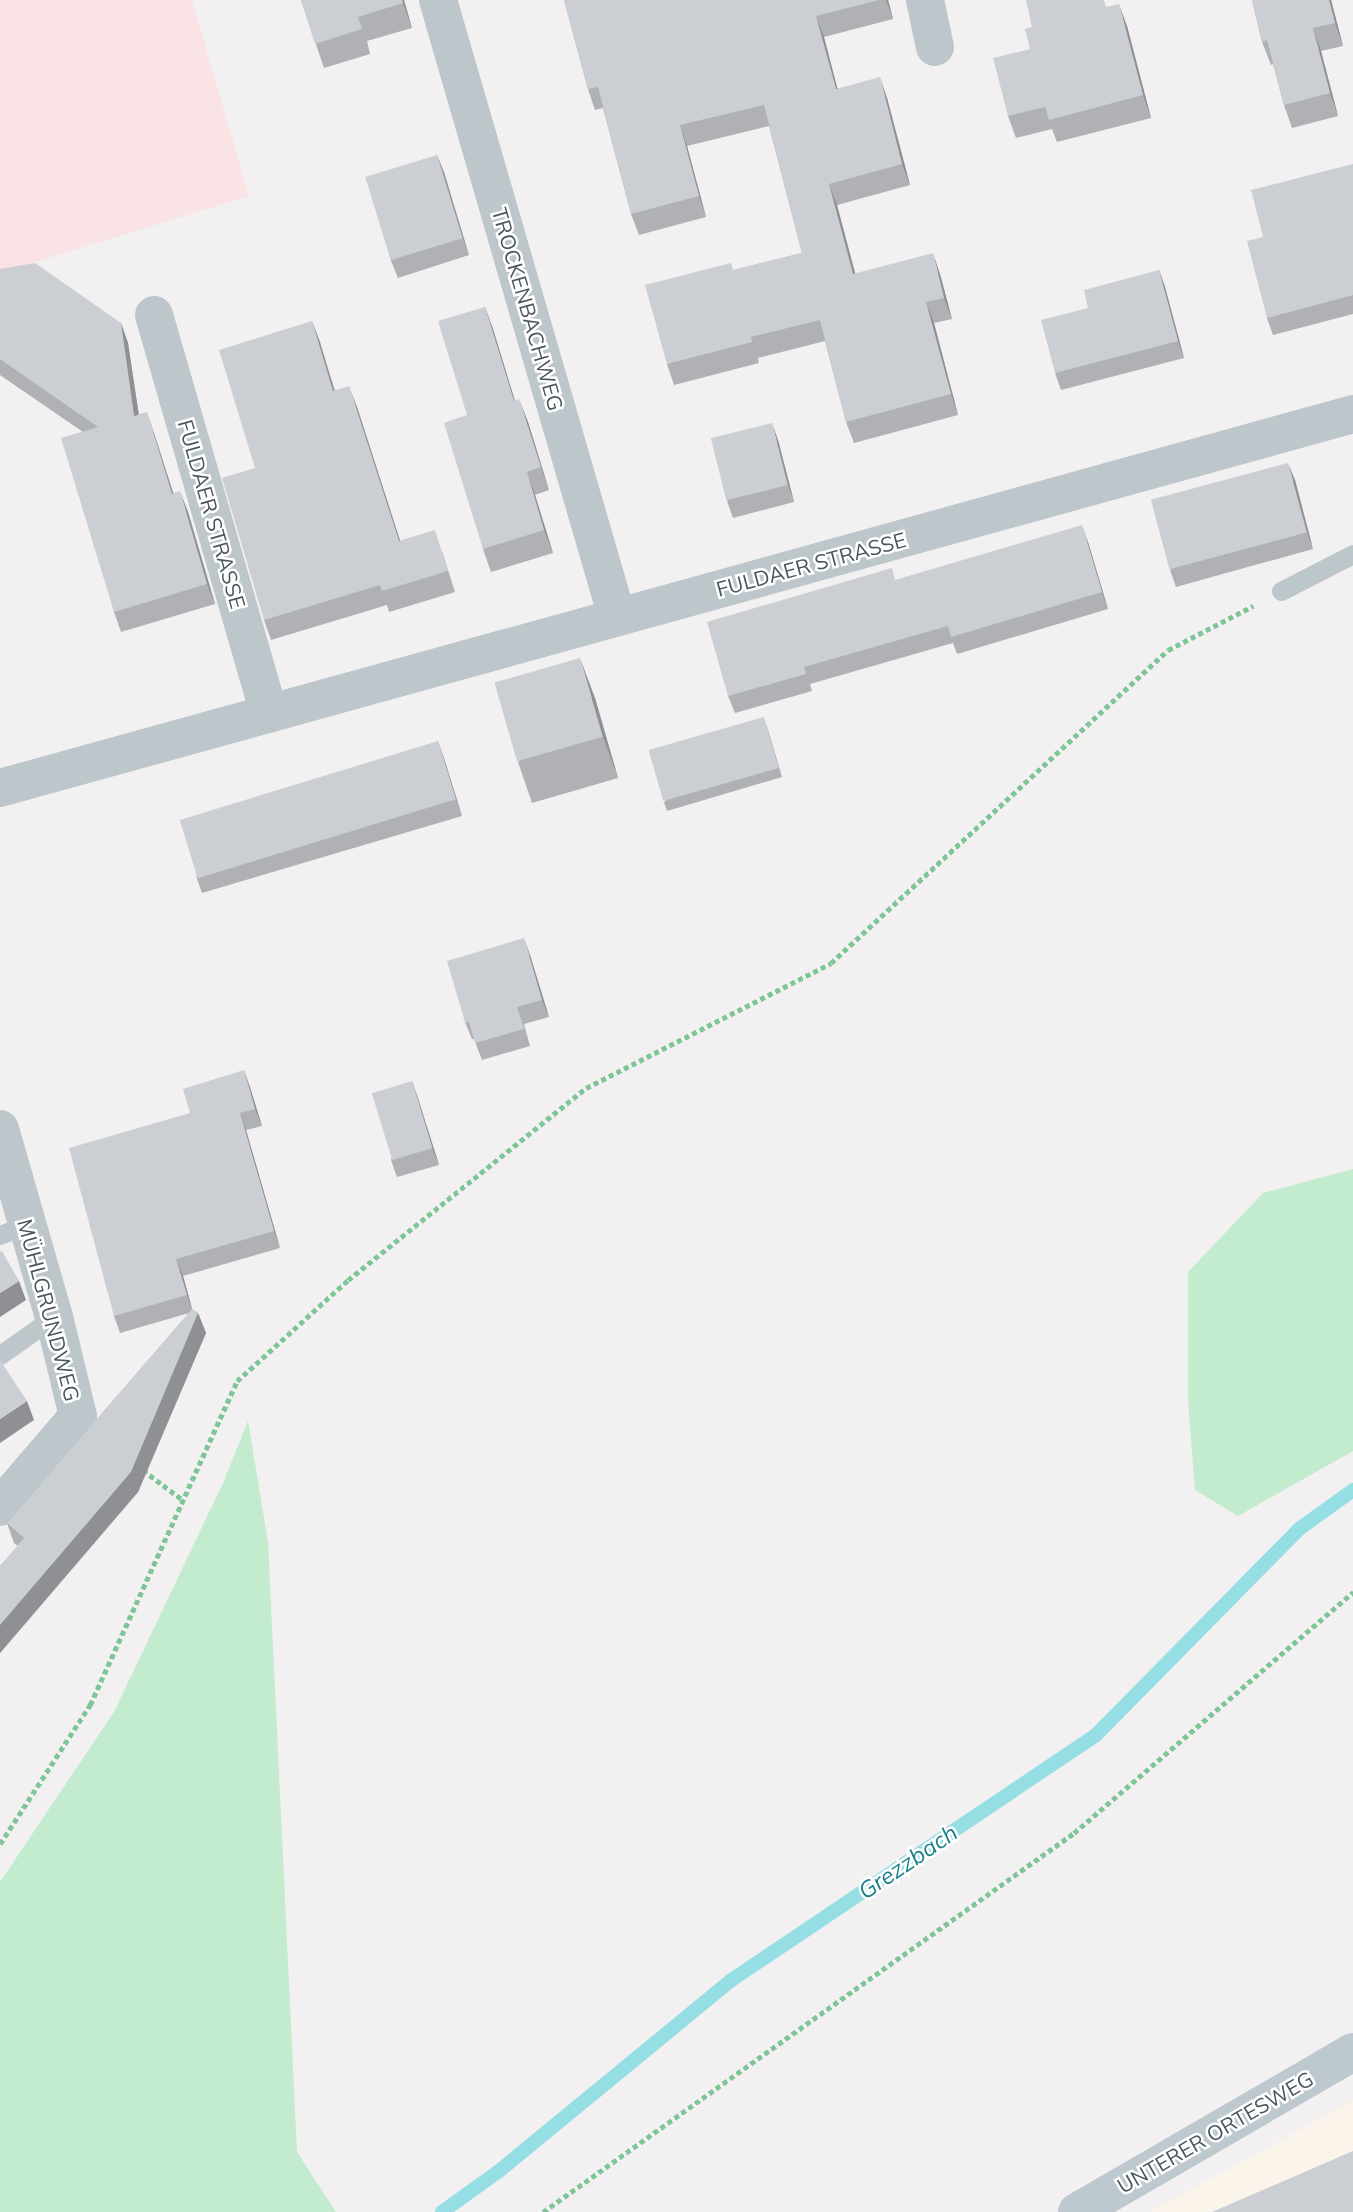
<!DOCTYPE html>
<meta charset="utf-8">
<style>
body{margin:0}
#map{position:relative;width:1353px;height:2212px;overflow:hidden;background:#f2f0f0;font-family:Mulish,sans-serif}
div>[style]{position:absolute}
.commercial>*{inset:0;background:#faf4eb}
.medical>*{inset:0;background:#f9e3e4}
.green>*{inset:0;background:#c3ebcd}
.stream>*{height:14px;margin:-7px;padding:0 7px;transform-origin:7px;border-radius:7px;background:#95dee3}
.path>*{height:4.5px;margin-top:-2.25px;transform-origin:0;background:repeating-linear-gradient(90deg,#7ec698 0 5px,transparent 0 8.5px)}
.service>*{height:19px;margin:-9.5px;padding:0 9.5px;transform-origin:9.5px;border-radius:9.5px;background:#bdc6cb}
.minor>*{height:38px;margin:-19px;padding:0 19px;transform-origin:19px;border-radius:19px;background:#bdc6cb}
.secondary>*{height:38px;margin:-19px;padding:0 19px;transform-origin:19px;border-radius:19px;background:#bdc9cf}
.wall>*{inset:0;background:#afb1b5}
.shaded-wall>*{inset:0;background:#8e9093}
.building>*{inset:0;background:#cbced2;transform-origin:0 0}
span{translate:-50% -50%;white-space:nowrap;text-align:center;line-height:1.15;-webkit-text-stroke:5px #fff;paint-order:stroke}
.street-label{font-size:21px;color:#4a565b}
.water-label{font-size:23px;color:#1a8188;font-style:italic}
</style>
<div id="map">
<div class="commercial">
<div style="clip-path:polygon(1353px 2101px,1353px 2212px,1150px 2212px)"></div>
</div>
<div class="medical">
<div style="clip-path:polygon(0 0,192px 0,249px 196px,0 273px)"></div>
</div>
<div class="green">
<div style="clip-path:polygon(1353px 1169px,1353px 1451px,1238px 1516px,1195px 1490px,1188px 1401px,1188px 1272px,1263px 1193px)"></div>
<div style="clip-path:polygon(248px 1421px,268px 1542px,297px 2152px,336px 2212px,0 2212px,0 1882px,114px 1712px,223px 1483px)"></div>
</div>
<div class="stream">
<div style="left:442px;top:2212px;width:70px;rotate:-35.7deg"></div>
<div style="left:499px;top:2171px;width:299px;rotate:-39.4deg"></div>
<div style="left:730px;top:1981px;width:440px;rotate:-33.9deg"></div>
<div style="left:1095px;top:1736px;width:291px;rotate:-45.4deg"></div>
<div style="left:1299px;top:1529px;width:67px;rotate:-35.8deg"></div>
</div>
<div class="path">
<div style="left:143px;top:1470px;width:50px;rotate:36.9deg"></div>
<div style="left:0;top:1844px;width:166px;rotate:-57.1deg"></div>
<div style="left:90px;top:1705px;width:356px;rotate:-65.6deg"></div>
<div style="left:237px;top:1381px;width:150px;rotate:-42.3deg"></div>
<div style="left:348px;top:1280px;width:306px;rotate:-38.9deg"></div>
<div style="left:586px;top:1088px;width:275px;rotate:-27deg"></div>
<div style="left:831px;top:963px;width:460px;rotate:-42.9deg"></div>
<div style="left:1168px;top:650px;width:96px;rotate:-27.4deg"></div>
<div style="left:543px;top:2212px;width:652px;rotate:-35.52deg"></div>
<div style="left:1074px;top:1833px;width:369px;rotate:-40.8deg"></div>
</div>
<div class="service">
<div style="left:1281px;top:591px;width:81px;rotate:-27.2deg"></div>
<div style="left:0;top:1235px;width:29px;rotate:-22deg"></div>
<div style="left:0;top:1355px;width:66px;rotate:-35.1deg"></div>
</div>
<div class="minor">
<div style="left:438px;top:0;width:642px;rotate:73.82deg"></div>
<div style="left:925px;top:0;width:48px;rotate:78deg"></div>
<div style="left:154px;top:315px;width:415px;rotate:73.9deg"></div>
<div style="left:0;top:788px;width:1404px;rotate:-15.45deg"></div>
<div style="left:0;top:1129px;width:196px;rotate:74deg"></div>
<div style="left:54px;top:1317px;width:102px;rotate:76.4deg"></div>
<div style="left:78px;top:1416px;width:120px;rotate:130.6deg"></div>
</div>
<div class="secondary">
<div style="left:1077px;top:2212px;width:319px;rotate:-30.1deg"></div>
</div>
<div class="wall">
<div style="clip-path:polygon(301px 0,404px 0,412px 28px,367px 41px,370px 54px,324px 68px)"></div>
<div style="clip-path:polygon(564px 0,888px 0,893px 19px,824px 37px,837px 88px,887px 98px,910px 185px,837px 205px,855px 274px,940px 274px,952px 319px,934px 323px,958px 415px,854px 443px,846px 422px,825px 341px,758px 358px,759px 363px,674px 385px,667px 364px,734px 270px,802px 253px,769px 126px,687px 146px,706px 217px,639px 235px,631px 214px,603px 108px,595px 110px,588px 89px)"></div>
<div style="clip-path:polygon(1252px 0,1331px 0,1343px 46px,1321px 51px,1338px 116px,1292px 128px,1284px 105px,1273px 64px,1271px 65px,1262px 42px)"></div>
<div style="clip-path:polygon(1108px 7px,1127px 26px,1151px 118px,1057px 142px,1052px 129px,1016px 138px,1008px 116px,1030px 49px)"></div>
<div style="clip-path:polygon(437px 155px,469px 255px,398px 278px,391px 261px)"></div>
<div style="clip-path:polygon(1353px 164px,1353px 314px,1273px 335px,1267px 318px,1263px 237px)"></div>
<div style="clip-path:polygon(0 269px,121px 323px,128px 343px,139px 415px,154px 433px,173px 494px,188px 512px,215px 604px,121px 632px,114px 612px,83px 432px,0 375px)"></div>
<div style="clip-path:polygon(1159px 270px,1165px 287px,1184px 358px,1061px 390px,1055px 373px,1088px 308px)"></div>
<div style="clip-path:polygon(485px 307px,493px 329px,515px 401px,528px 422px,549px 490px,535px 495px,553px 553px,491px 572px,483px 549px,467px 415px)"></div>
<div style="clip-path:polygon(312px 321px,335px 391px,357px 407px,400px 541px,442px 551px,455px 592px,389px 612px,387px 605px,271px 640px,264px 620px,255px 468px)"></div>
<div style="clip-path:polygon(778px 440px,794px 502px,733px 518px,727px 501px)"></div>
<div style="clip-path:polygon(1295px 480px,1313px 549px,1176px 587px,1170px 570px)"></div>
<div style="clip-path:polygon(1088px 542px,1108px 609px,957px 654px,953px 643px,810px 684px,812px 691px,735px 713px,728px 696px,896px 580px)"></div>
<div style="clip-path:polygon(595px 698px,618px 778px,532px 803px,518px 762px)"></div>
<div style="clip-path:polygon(767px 726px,782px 777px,667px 811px,664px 802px)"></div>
<div style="clip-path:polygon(438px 741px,462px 816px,202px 893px,196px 876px)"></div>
<div style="clip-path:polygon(530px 955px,549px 1017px,524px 1024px,530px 1046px,482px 1060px,474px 1039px,472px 1039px,465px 1022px)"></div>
<div style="clip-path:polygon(244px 1070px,262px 1126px,246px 1130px,280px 1248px,183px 1276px,192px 1309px,198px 1313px,206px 1333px,138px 1492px,0 1653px,0 1566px,18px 1546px,14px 1543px,7px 1523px,189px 1313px,120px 1333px,114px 1316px,190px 1113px)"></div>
<div style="clip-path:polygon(412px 1081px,439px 1165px,397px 1177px,391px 1160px)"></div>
</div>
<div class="shaded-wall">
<div style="clip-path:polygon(402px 0,404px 0,412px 28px)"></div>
<div style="clip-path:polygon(886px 0,888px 0,893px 19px)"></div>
<div style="clip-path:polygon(1329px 0,1331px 0,1343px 46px,1335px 23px)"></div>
<div style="clip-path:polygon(1119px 4px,1127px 26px,1151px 118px,1143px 95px)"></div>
<div style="clip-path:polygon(816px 16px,824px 37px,843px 110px,836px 89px)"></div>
<div style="clip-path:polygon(1313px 28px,1321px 51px,1338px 116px,1330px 93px)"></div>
<div style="clip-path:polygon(880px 77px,887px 98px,910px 185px,902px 164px)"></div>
<div style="clip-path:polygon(680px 125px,687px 146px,706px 217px,699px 196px)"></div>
<div style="clip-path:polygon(437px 155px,444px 172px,469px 255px,463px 238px)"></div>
<div style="clip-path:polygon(829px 184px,837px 205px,861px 295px,853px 274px)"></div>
<div style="clip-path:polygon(933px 253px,940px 274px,952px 319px,944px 298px)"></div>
<div style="clip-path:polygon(1159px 270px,1165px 287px,1184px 358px,1178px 341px)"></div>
<div style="clip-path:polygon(926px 302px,934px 323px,958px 415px,951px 394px)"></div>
<div style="clip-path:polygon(485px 307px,493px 329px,522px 424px,514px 401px)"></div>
<div style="clip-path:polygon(312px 321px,320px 342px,341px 412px,333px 391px)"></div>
<div style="clip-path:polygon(121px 323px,128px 343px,142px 437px,134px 416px)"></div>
<div style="clip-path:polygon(349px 386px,357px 407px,407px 562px,399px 541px)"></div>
<div style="clip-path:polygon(519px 399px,528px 422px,549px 490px,541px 467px)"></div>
<div style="clip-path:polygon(147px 412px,154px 433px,180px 514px,172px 494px)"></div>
<div style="clip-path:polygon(772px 423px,778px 440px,794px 502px,788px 485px)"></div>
<div style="clip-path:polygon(1288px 463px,1295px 480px,1313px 549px,1307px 532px)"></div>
<div style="clip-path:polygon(527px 472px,535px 495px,553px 553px,544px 530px)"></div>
<div style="clip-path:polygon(180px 491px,188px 512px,215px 604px,207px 584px)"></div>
<div style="clip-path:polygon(1082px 525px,1088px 542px,1108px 609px,1102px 592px)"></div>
<div style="clip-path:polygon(580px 658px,595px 698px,618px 778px,603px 737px)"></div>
<div style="clip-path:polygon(438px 741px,444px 758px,462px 816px,456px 799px)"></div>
<div style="clip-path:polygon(524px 938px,530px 955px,549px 1017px,542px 1000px)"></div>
<div style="clip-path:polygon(244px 1070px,250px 1087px,262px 1126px,255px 1109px)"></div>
<div style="clip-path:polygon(412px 1081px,418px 1098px,439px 1165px,432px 1148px)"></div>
<div style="clip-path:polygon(240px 1113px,246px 1130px,280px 1248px,274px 1231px)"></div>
<div style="clip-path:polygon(176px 1259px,183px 1276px,193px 1312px,187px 1295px)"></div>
<div style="clip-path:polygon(19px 1281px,26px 1300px,0 1317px,0 1293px)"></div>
<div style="clip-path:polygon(198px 1313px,206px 1333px,138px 1492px,0 1653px,0 1625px)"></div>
<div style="clip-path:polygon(27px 1401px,34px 1420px,0 1443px,0 1419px)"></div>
</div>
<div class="building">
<div style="clip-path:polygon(301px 0,402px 0,403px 3px,358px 17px,362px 29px,315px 44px)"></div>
<div style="clip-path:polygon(564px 0,879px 0,816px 16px,836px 89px,880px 77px,902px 164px,829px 184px,853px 274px,933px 253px,944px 298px,926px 302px,951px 394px,846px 422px,820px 320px,751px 337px,752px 342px,667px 364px,645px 285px,731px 263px,733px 270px,802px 253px,764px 105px,680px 125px,699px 196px,631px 214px,598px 87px,588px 89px)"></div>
<div style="clip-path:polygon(1026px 0,1104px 0,1106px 7px,1119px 4px,1143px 95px,1049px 120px,1045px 107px,1008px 116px,993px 58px,1030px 49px,1025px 29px,1032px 27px)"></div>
<div style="clip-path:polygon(1252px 0,1329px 0,1335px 23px,1313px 28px,1330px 93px,1284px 105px,1267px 40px,1262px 42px)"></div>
<div style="left:437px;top:155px;width:87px;height:75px;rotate:73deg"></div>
<div style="clip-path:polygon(1353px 164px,1353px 295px,1267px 318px,1247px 241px,1263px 237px,1251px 190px)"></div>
<div style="clip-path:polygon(35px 263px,121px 323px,134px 416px,147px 412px,172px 494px,180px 491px,207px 584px,114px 612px,61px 438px,98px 427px,0 359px,0 269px)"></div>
<div style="clip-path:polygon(1159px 270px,1178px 341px,1055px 373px,1041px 320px,1088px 308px,1084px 290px)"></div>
<div style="clip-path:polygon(485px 307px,514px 401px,519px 399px,541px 467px,527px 472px,544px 530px,483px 549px,444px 423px,467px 415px,438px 321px)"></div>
<div style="clip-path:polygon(312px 321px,333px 391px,349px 386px,399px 541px,435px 530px,448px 571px,382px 591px,380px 585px,264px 620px,222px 478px,255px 468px,219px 350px)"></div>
<div style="left:772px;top:423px;width:64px;height:63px;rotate:76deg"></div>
<div style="left:1288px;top:463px;width:72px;height:142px;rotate:75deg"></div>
<div style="clip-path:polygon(1082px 525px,1102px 592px,951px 637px,948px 626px,804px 667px,806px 674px,728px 696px,707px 622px,892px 568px,895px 580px)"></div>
<div style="left:580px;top:658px;width:82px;height:89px;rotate:74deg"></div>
<div style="left:764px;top:717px;width:53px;height:120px;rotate:74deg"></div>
<div style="left:438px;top:741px;width:61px;height:270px;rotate:73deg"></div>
<div style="clip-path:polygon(524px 938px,542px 1000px,517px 1007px,524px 1029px,475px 1043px,469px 1022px,465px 1022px,447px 961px)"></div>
<div style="clip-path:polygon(244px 1070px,255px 1109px,240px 1113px,274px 1231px,176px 1259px,187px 1295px,114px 1316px,69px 1148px,190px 1113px,183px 1089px)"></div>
<div style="left:412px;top:1081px;width:70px;height:42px;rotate:73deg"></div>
<div style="clip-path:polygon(2px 1251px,19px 1281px,0 1293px,0 1252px)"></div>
<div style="clip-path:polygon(192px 1309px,198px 1313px,131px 1472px,0 1625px,0 1566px,24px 1538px,7px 1523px)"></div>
<div style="clip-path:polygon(0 1360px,27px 1401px,0 1419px)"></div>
<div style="clip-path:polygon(1353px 2151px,1353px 2212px,1212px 2212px)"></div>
</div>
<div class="street-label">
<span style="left:528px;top:309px;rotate:74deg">TROCKENBACHWEG</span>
<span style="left:212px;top:514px;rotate:74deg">FULDAER STRASSE</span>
<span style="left:811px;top:564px;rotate:-15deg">FULDAER STRASSE</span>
<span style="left:49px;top:1310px;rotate:75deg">MÜHLGRUNDWEG</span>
<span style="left:1215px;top:2132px;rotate:-30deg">UNTERER ORTESWEG</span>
</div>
<div class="water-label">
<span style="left:908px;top:1862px;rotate:-34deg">Grezzbach</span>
</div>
</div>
